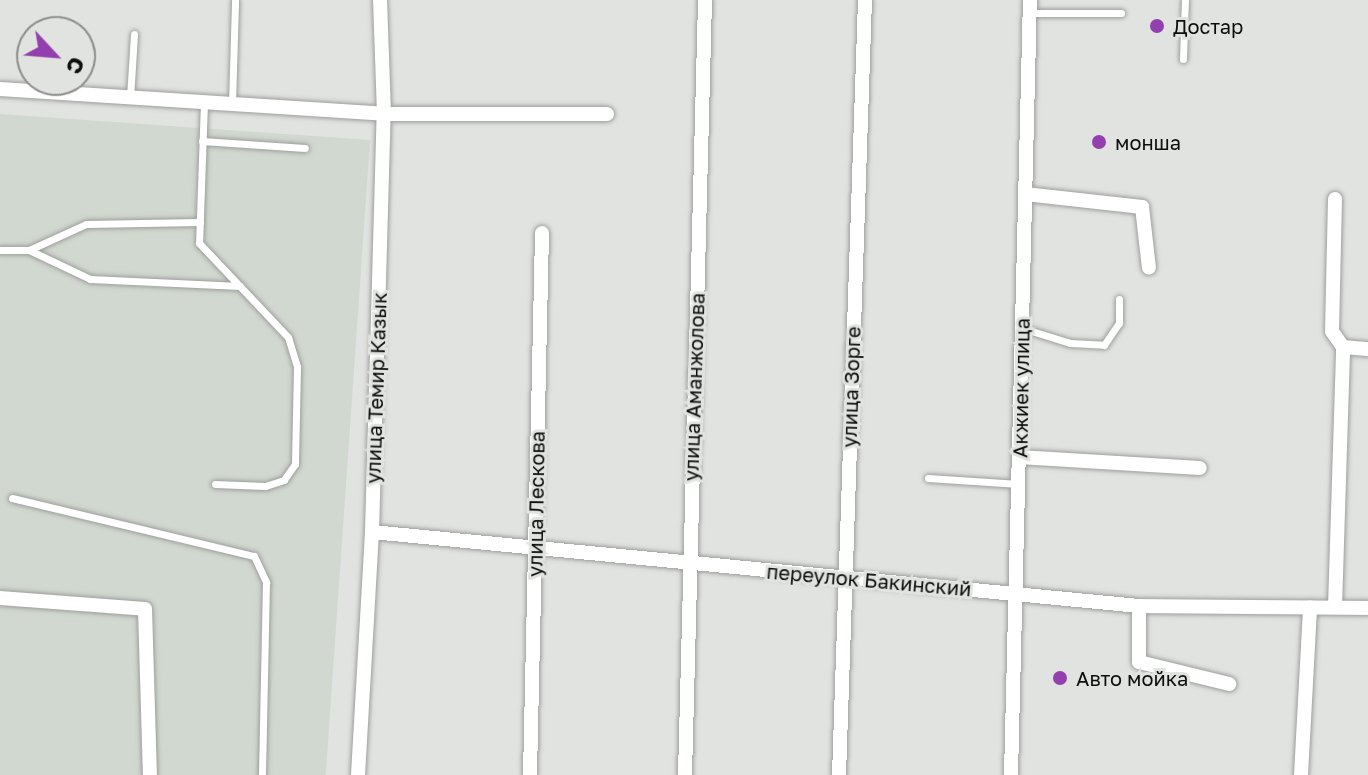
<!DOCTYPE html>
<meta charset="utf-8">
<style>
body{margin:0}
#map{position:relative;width:1368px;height:775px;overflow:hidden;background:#e1e3e0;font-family:"Golos Text",sans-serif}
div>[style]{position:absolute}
.built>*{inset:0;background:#d1d8cf;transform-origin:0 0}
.roads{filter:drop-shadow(0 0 2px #9d9f9c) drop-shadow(0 0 2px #9d9f9c)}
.lane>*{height:7px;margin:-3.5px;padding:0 3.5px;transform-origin:3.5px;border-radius:3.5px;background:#fff}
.street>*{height:14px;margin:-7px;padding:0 7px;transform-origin:7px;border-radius:7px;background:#fff}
.dots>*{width:22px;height:22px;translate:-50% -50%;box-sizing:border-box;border:4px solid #e1e3e0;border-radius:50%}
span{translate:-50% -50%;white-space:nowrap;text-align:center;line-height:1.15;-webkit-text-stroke:6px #e1e3e0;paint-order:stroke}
.poi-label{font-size:20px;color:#0c0d0c}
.left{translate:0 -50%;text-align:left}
.street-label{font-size:20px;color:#0c0d0c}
.north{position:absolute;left:16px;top:16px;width:80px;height:80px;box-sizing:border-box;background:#e1e3e0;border:2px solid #8c8d8b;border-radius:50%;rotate:116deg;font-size:22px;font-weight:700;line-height:32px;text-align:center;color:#0c0d0c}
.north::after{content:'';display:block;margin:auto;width:28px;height:36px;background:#9340af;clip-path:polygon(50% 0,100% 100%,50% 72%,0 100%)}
</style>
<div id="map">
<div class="built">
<div style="left:0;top:114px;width:371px;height:661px;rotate:4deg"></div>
</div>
<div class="roads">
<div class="lane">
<div style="left:1030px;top:13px;width:91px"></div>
<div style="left:1183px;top:59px;width:59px;rotate:-88.1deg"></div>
<div style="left:130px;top:98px;width:64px;rotate:-86.4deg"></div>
<div style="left:204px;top:102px;width:141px;rotate:92deg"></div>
<div style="left:199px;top:243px;width:129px;rotate:46.6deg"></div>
<div style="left:288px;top:337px;width:31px;rotate:73deg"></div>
<div style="left:297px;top:367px;width:97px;rotate:91.2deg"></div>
<div style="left:295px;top:464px;width:19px;rotate:125deg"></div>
<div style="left:284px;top:480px;width:20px;rotate:162deg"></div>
<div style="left:265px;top:486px;width:50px;rotate:-177.7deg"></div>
<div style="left:232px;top:104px;width:104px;rotate:-88.3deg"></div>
<div style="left:202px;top:141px;width:103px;rotate:3.9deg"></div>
<div style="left:0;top:250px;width:29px"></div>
<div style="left:29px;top:250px;width:63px;rotate:-24.5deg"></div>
<div style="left:86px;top:224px;width:114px;rotate:-1deg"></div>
<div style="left:29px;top:250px;width:68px;rotate:25.4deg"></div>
<div style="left:90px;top:279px;width:150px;rotate:2.7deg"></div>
<div style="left:1022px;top:328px;width:50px;rotate:17.4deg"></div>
<div style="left:1070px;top:343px;width:34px;rotate:3deg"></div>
<div style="left:1104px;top:345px;width:27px;rotate:-56deg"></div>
<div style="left:1119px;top:323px;width:24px;rotate:-90deg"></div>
<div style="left:928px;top:478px;width:91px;rotate:3.8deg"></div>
<div style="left:12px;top:498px;width:249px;rotate:13.5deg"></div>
<div style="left:254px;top:556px;width:29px;rotate:65deg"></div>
<div style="left:266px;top:582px;width:193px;rotate:91.2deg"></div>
</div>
<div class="street">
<div style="left:0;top:89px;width:385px;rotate:3.7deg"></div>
<div style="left:384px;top:114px;width:223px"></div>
<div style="left:1025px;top:194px;width:118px;rotate:6.3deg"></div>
<div style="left:1142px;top:207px;width:61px;rotate:83.5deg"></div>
<div style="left:1343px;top:347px;width:25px;rotate:5deg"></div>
<div style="left:1019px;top:457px;width:181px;rotate:3.5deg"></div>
<div style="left:372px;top:532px;width:771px;rotate:5.51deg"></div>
<div style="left:1139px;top:606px;width:229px;rotate:0.5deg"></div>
<div style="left:0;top:598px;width:145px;rotate:4.3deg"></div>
<div style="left:145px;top:609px;width:166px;rotate:88.3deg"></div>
<div style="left:1139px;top:606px;width:56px;rotate:90deg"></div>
<div style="left:1139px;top:662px;width:93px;rotate:13.7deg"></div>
<div style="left:1335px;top:607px;width:260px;rotate:-88.2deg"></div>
<div style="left:1343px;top:347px;width:19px;rotate:-125deg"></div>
<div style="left:1332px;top:331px;width:132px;rotate:-88.7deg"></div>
<div style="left:358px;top:775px;width:243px;rotate:-86.7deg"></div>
<div style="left:372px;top:532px;width:418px;rotate:-88.4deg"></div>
<div style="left:384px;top:114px;width:114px;rotate:-92deg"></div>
<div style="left:530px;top:775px;width:542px;rotate:-88.73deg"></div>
<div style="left:685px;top:775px;width:775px;rotate:-88.52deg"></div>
<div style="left:839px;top:775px;width:775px;rotate:-88.08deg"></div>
<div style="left:1011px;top:775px;width:775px;rotate:-88.6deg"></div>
<div style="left:1301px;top:775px;width:168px;rotate:-86.9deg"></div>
</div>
</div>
<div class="dots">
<div style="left:1157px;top:26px;background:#9340af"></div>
<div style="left:1099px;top:142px;background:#9340af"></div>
<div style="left:1060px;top:678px;background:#9340af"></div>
</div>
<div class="poi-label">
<span class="left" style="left:1173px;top:26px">Достар</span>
<span class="left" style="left:1115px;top:142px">монша</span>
<span class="left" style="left:1076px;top:678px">Авто мойка</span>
</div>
<div class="street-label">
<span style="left:694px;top:387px;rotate:-88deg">улица Аманжолова</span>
<span style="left:851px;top:387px;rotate:-88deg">улица Зорге</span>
<span style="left:376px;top:388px;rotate:-88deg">улица Темир Казык</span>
<span style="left:1021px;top:388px;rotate:-89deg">Акжиек улица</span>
<span style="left:536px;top:504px;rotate:-89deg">улица Лескова</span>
<span style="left:869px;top:580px;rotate:5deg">переулок Бакинский</span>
</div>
<div class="north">С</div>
</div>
